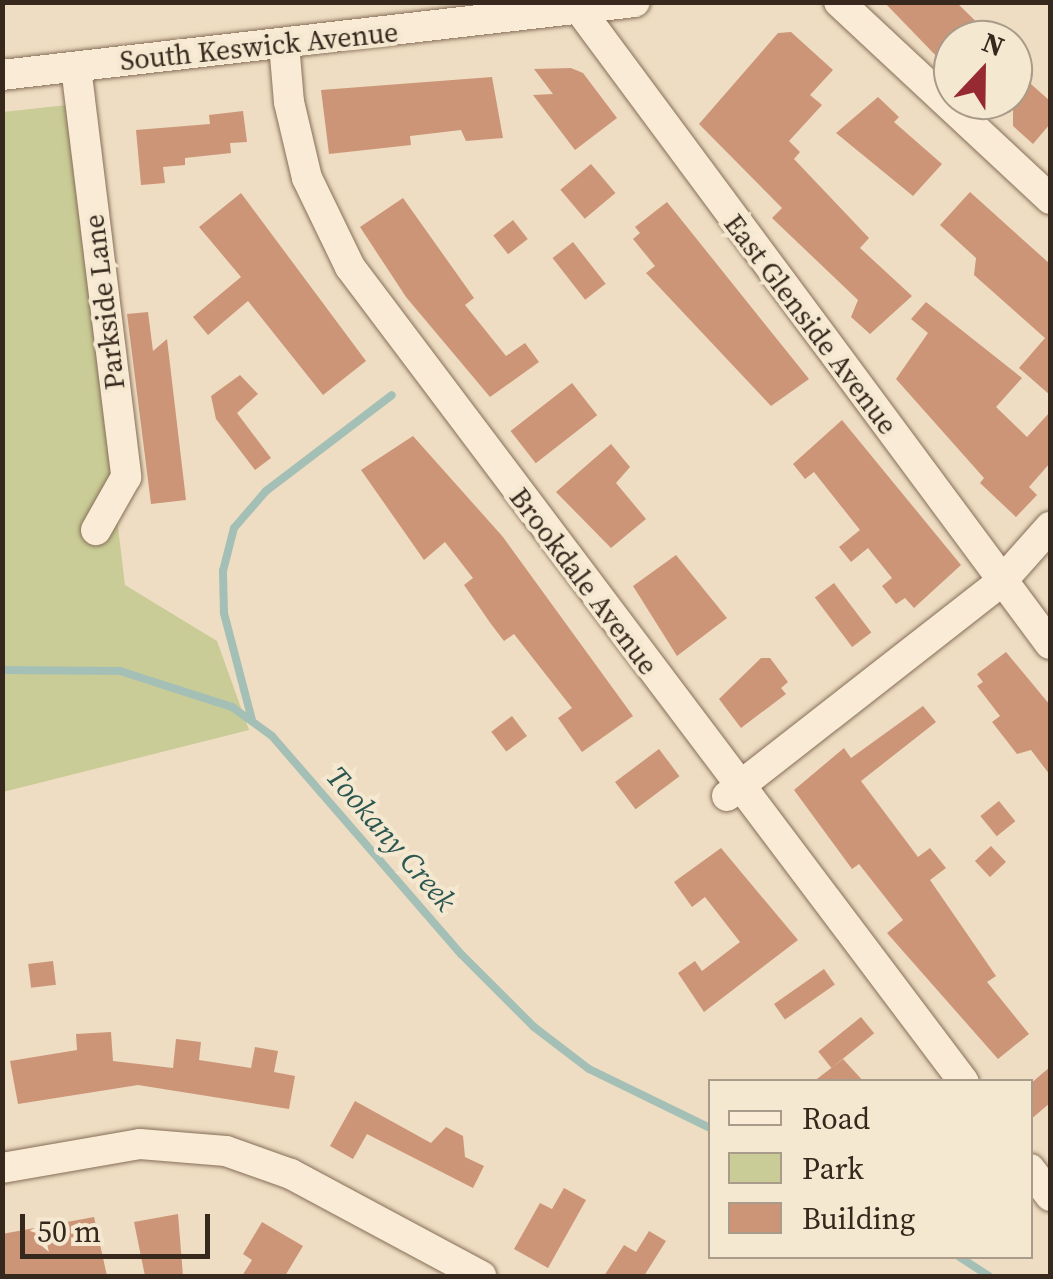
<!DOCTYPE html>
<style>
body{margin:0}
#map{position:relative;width:1053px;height:1279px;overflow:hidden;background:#eeddc2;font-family:"Source Serif 4",serif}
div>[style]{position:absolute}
.green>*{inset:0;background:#c9cc96}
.stream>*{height:8px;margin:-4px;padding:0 4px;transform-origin:4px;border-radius:4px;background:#a4c0b6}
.building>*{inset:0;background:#cc9577;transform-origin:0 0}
.roads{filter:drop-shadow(0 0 2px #876e59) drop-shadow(0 0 2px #876e59)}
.street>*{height:30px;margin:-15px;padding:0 15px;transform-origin:15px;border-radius:15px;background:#f9ebd5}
span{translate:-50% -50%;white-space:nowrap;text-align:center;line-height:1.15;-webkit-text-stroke:8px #f5e8d1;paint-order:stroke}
.street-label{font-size:28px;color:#37281d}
.water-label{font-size:30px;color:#2c5751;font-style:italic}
.frame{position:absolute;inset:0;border:5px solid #37281d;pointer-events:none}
.legend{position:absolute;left:708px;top:1079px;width:325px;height:180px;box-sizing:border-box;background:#f5e8d1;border:2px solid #a99b89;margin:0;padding:12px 18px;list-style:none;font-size:30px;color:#37281d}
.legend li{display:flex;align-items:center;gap:20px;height:50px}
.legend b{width:50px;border:2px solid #a99b89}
.north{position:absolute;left:933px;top:20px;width:100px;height:100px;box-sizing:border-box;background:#f5e8d1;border:2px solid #a99b89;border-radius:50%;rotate:22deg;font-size:28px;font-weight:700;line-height:40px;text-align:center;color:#37281d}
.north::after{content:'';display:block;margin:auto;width:35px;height:45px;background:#962932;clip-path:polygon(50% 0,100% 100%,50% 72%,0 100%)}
.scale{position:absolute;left:20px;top:1214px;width:190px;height:45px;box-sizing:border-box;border:5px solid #37281d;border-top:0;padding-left:12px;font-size:30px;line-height:35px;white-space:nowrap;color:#37281d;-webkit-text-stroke:8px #f5e8d1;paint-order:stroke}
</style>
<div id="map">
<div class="green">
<div style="clip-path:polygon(67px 105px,125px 585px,217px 641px,249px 730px,3px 792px,3px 112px)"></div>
</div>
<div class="stream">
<div style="left:2px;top:670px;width:118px;rotate:0.5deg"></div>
<div style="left:120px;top:671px;width:118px;rotate:17.8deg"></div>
<div style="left:232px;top:707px;width:49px;rotate:35.9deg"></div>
<div style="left:272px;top:736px;width:289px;rotate:49.1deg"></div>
<div style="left:461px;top:954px;width:103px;rotate:45deg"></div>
<div style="left:534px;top:1027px;width:69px;rotate:37.4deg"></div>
<div style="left:589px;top:1069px;width:135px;rotate:26deg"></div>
<div style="left:252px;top:720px;width:111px;rotate:-104.7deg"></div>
<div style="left:224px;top:613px;width:42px;rotate:-91.4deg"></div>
<div style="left:223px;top:571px;width:44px;rotate:-75.7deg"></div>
<div style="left:234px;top:528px;width:49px;rotate:-49.1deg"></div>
<div style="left:266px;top:491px;width:158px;rotate:-37.3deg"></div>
<div style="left:958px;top:1256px;width:37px;rotate:33deg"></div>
</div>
<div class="building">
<div style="clip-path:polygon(884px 2px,956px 2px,995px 40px,953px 40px,942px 62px)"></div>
<div style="clip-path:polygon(791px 32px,833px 70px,810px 95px,822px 105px,789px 141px,800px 152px,794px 159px,869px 238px,860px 248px,912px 296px,870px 334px,851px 317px,858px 300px,772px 218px,782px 208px,699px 124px,778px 33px)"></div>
<div style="clip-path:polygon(571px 68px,583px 73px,617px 118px,575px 150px,533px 95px,553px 94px,534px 69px)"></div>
<div style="clip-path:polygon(1013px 68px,1050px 101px,1050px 124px,1033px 144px,1013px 126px)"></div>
<div style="clip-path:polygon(492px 77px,503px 138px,466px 141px,461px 130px,410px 136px,411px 145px,329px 154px,321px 90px)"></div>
<div style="clip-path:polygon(878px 97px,899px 117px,894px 122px,942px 164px,913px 196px,836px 133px)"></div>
<div style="clip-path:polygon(243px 111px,247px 142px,230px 143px,231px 153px,185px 158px,185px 165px,163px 167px,165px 183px,141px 185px,136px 130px,210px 124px,209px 115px)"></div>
<div style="left:591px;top:164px;width:38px;height:40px;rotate:50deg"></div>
<div style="clip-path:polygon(970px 192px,1050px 264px,1050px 395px,1019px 368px,1045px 338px,974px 275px,976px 258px,940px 225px)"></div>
<div style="clip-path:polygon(241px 193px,366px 361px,323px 395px,248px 301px,208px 335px,193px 317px,241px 277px,199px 227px)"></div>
<div style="clip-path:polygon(403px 198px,474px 298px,465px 305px,506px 356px,525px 343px,539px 362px,490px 397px,406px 297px,360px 227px)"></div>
<div style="clip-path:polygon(667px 202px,809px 379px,771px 406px,646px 273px,655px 266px,633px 239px,640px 233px,635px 227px)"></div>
<div style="left:513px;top:220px;width:24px;height:25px;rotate:52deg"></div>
<div style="left:573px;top:242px;width:53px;height:26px;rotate:52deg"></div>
<div style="clip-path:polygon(926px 302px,1022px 378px,996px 407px,1027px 437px,1050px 412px,1050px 463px,1029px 487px,1037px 495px,1016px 517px,980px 483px,984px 478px,896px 379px,928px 333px,911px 319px)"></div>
<div style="clip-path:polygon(148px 312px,153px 351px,167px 339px,186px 500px,151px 504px,127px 314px)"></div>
<div style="clip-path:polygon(240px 375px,258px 394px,237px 413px,271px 458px,255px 470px,216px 419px,211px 396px)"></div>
<div style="left:572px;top:383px;width:41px;height:78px;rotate:52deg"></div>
<div style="clip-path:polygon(842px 420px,961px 565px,914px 608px,905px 598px,896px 604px,882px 586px,892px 578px,868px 548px,851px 562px,839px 547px,860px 530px,814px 472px,805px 479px,793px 464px)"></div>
<div style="clip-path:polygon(413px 436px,503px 537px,633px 716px,582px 752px,558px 718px,572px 708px,514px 634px,504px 641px,491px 624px,464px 585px,473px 578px,445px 542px,424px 560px,361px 470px)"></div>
<div style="clip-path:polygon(611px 444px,630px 467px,616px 483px,646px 519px,611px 548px,556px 492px)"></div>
<div style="clip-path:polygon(676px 555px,727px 618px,677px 656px,633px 586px)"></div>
<div style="left:834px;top:583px;width:62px;height:24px;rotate:53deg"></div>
<div style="clip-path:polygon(1006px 652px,1050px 705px,1050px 775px,1031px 750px,1017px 754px,992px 722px,1000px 716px,977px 686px,983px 682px,977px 674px)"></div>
<div style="clip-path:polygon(761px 658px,770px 658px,788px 682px,781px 688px,786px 694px,741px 728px,719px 699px)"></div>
<div style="clip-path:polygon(923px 706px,936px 722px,861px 781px,918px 857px,930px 848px,946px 868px,930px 880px,996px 976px,987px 982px,1029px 1034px,998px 1059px,887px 933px,903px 920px,859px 864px,852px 869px,794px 790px,844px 748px,851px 758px)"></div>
<div style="left:512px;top:716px;width:25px;height:26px;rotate:53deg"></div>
<div style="left:659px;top:749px;width:34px;height:55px;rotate:53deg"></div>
<div style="left:999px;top:801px;width:26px;height:24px;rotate:51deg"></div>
<div style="left:991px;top:846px;width:22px;height:22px;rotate:47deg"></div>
<div style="clip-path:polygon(721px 848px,798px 940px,704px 1012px,678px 973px,695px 961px,702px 971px,740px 942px,705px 897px,692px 907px,674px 882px)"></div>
<div style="left:53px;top:961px;width:24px;height:25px;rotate:83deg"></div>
<div style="left:824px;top:969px;width:19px;height:61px;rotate:55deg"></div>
<div style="left:861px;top:1017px;width:21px;height:55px;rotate:51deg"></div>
<div style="clip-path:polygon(111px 1032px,113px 1061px,173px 1068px,176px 1039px,201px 1042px,199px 1060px,251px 1068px,255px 1047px,278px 1051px,274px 1072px,295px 1076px,289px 1109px,138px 1085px,18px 1104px,10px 1061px,77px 1050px,76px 1034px)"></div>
<div style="clip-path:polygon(843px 1059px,864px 1082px,813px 1082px)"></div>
<div style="clip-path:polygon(1050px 1067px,1050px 1103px,1030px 1120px,1030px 1084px)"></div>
<div style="clip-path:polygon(355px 1101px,431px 1143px,446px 1127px,463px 1136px,465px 1157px,484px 1166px,473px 1188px,367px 1134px,353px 1159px,330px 1146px)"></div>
<div style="clip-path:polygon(564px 1188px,586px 1200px,548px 1268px,514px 1249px,540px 1203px,552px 1209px)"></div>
<div style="clip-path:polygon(178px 1214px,183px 1276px,145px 1276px,134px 1222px)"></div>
<div style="clip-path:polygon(94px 1217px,107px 1276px,2px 1276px,2px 1234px)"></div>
<div style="clip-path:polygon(262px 1222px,303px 1246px,285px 1276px,242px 1276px,252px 1260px,243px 1254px)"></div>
<div style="clip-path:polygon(649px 1231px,666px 1241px,644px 1276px,604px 1276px,624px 1245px,636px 1252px)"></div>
</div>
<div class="roads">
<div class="street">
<div style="left:574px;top:2px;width:799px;rotate:53.45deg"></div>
<div style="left:839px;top:2px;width:289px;rotate:43deg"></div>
<div style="left:284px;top:44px;width:58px;rotate:85.1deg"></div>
<div style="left:289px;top:102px;width:78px;rotate:76.7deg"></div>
<div style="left:307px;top:178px;width:99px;rotate:64.2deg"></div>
<div style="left:350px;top:267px;width:1020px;rotate:53.01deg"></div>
<div style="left:76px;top:67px;width:413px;rotate:83deg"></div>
<div style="left:126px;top:477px;width:61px;rotate:119.5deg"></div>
<div style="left:2px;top:75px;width:637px;rotate:-6.58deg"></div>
<div style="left:727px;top:796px;width:348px;rotate:-38deg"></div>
<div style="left:1001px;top:582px;width:74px;rotate:-48.3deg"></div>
<div style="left:2px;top:1168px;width:140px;rotate:-9.9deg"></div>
<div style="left:140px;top:1144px;width:86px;rotate:4.7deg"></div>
<div style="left:226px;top:1151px;width:69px;rotate:19.5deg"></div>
<div style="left:291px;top:1174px;width:216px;rotate:28.2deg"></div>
<div style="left:1030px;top:1169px;width:34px;rotate:53deg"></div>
</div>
</div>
<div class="street-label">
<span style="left:259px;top:46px;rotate:-6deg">South Keswick Avenue</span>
<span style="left:104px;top:302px;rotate:-97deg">Parkside Lane</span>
<span style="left:811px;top:324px;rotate:53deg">East Glenside Avenue</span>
<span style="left:584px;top:581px;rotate:53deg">Brookdale Avenue</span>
</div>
<div class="water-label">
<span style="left:391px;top:839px;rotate:49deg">Tookany Creek</span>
</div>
<div class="frame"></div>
<ul class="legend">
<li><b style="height:12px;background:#f9ebd5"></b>Road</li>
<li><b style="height:28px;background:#c9cc96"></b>Park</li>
<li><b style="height:28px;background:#cc9577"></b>Building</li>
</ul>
<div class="north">N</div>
<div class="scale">50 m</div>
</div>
